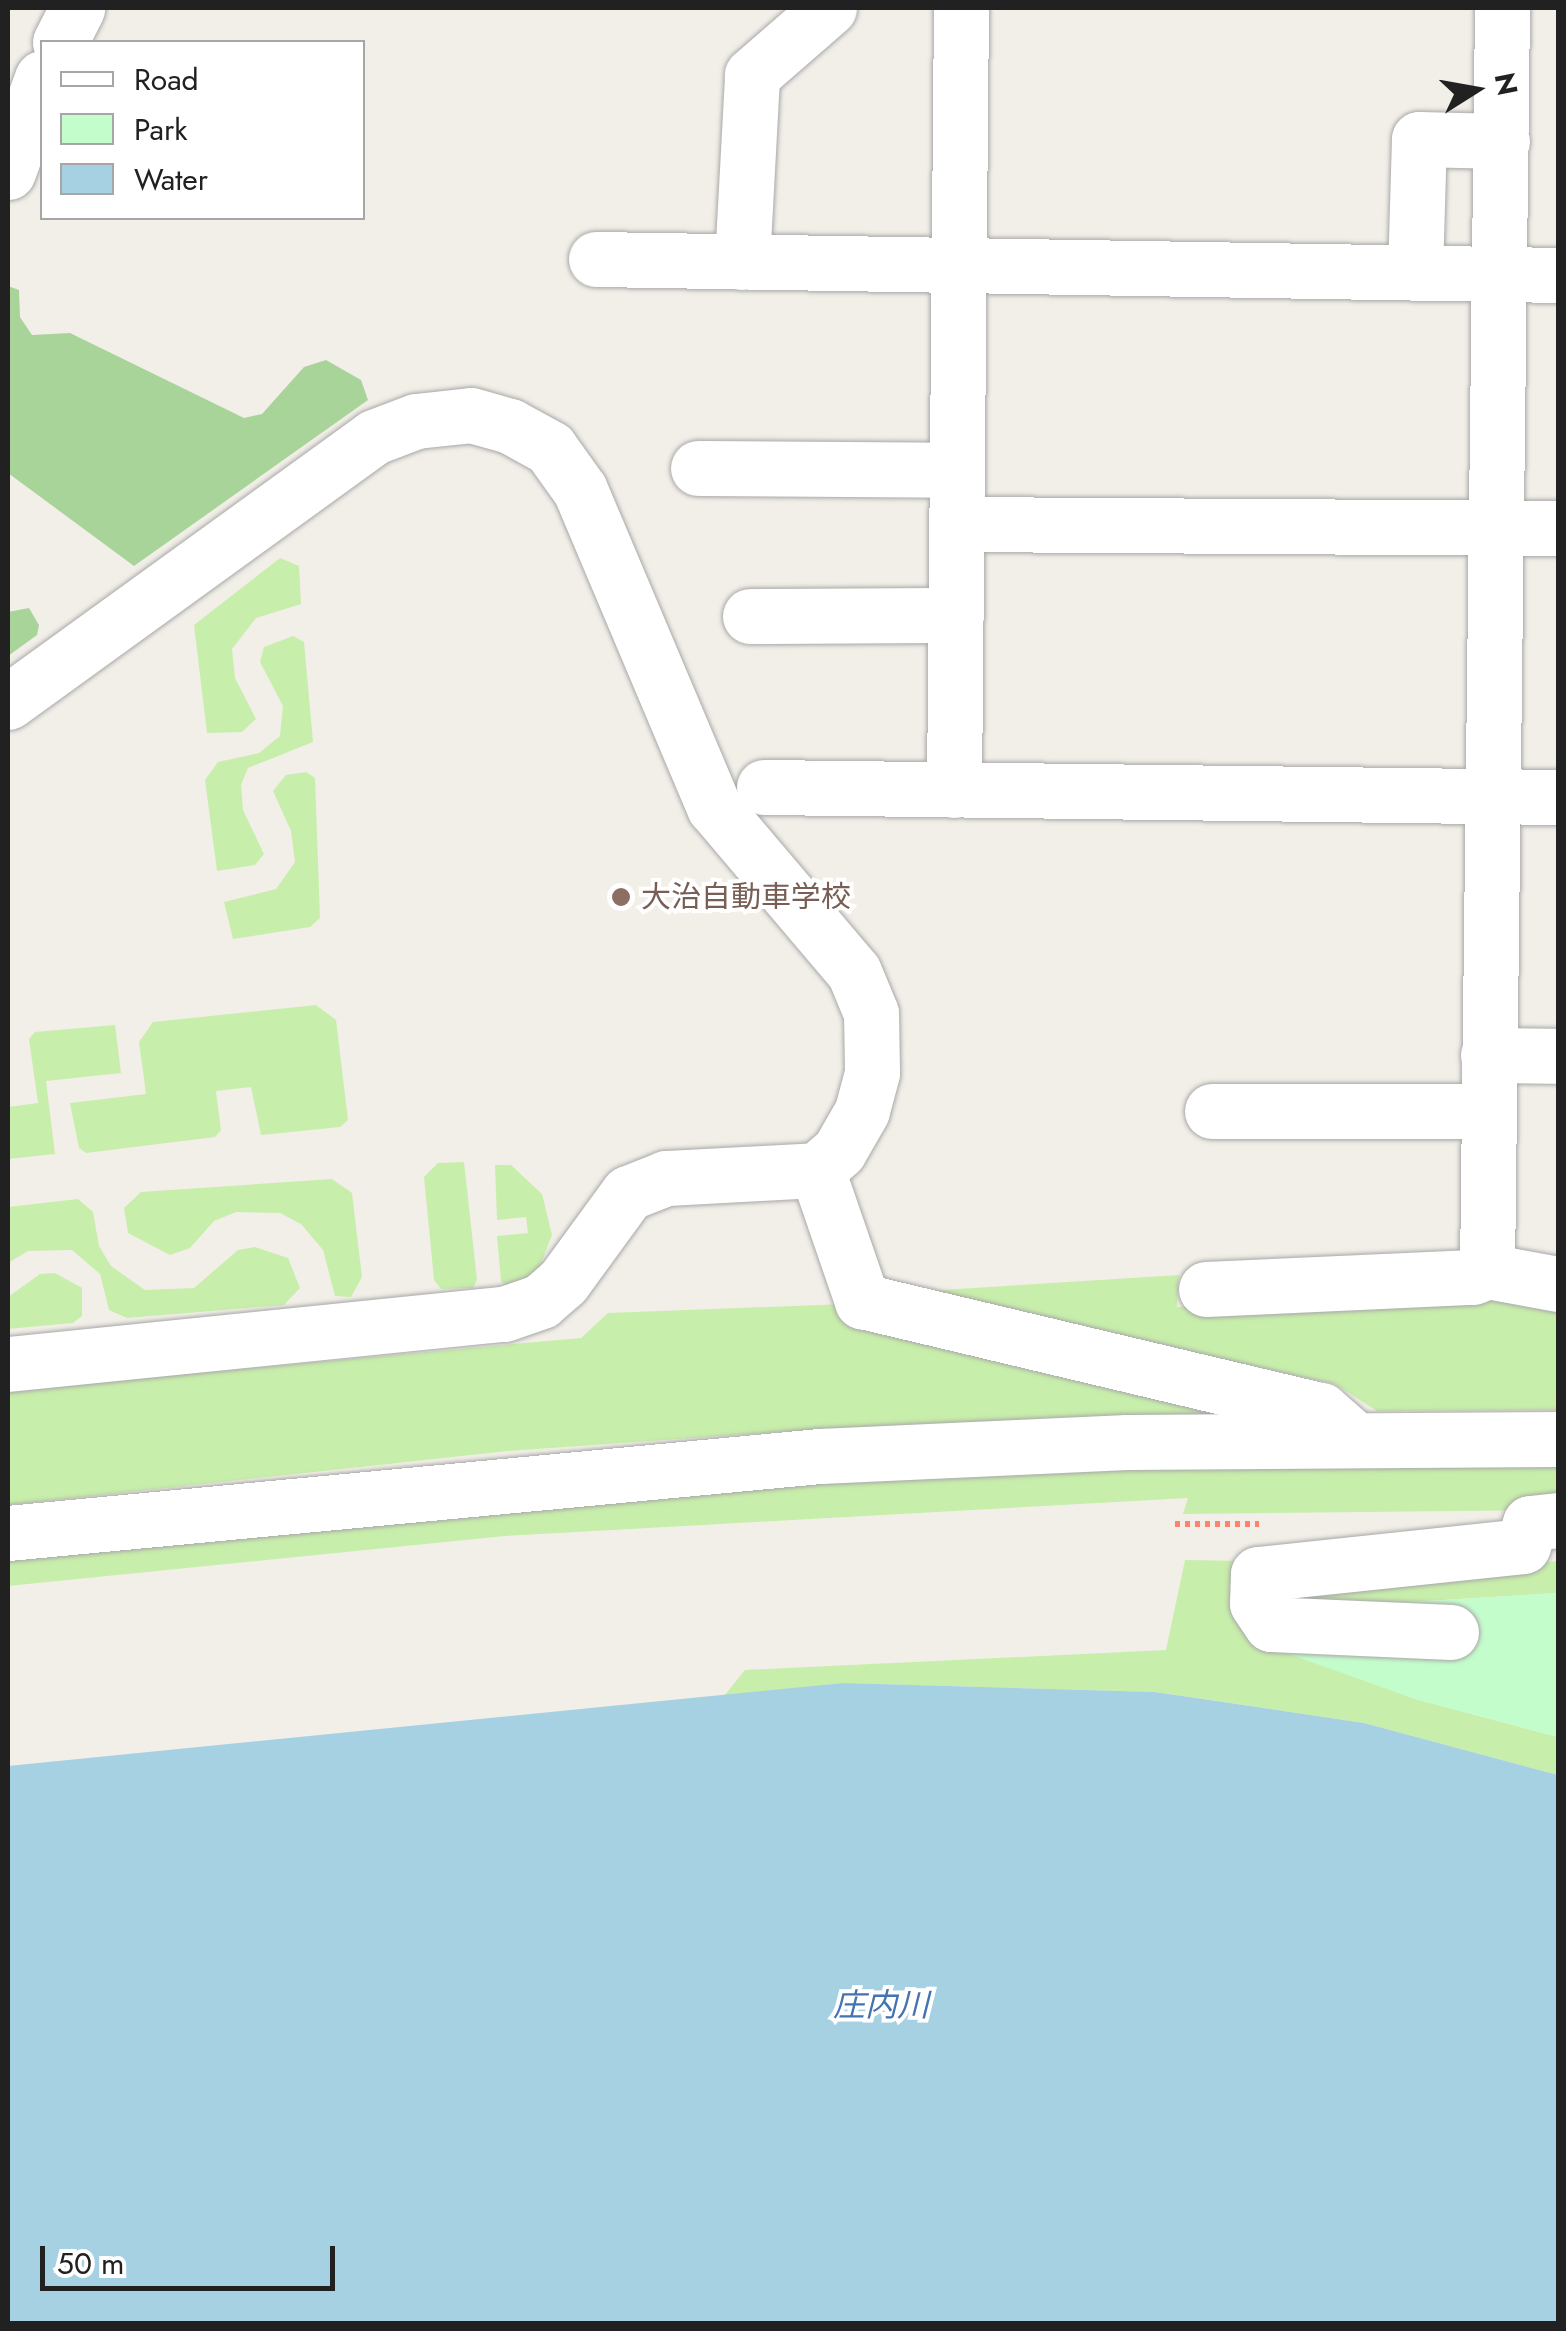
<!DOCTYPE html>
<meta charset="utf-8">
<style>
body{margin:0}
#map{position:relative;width:1566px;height:2331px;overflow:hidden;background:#f2efe8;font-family:Jost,"Noto Sans JP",sans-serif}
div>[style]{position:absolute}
.grass>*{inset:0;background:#c8eeab}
.forest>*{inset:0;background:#a8d49a}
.park>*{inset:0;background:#c4fdcc}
.water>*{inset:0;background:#a6d1e2}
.path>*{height:6px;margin-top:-3px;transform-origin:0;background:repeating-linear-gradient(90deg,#ff836c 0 5px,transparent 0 10px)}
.roads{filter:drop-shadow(0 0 2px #a8a8a8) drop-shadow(0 0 2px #a8a8a8)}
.minor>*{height:55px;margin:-27.5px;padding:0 27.5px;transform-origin:27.5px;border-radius:27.5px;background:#fff}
.dots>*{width:28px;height:28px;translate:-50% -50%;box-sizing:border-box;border:5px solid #fff;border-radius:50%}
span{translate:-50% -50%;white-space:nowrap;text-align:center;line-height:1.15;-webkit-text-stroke:8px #fff;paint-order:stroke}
.education-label{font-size:30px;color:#785e54}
.left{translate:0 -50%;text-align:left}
.water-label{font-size:32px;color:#4374b0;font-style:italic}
.frame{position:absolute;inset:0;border:10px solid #212121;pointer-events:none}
.legend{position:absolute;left:40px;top:40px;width:325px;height:180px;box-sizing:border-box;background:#fff;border:2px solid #a6a6a6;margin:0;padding:12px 18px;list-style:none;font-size:30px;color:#212121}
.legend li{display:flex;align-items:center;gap:20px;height:50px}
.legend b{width:50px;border:2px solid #a6a6a6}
.north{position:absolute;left:1426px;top:40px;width:100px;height:100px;-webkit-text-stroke:8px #fff;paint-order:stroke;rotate:79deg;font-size:28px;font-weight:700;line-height:40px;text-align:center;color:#212121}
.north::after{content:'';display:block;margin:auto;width:35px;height:45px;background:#212121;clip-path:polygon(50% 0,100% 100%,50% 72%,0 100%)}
.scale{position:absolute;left:40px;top:2246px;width:295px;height:45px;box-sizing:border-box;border:5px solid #212121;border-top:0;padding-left:12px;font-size:30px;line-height:35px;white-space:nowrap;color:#212121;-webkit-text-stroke:8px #fff;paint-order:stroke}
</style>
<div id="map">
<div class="grass">
<div style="clip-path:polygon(280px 558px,299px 566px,301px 604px,256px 618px,232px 649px,235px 678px,256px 719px,242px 732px,207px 733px,194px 625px)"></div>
<div style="clip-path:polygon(293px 636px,304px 642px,313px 742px,248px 768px,241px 785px,243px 810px,264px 854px,255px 865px,217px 871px,205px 780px,218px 762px,259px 753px,280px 736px,283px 706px,260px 662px,264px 647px)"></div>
<div style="clip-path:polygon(306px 772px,315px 778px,320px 918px,310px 927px,233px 939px,224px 902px,276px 889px,295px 862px,291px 831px,273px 791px,286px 775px)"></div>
<div style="clip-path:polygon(316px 1005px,336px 1020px,348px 1120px,340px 1127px,261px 1135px,251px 1087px,216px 1091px,221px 1130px,215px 1137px,86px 1153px,79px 1148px,70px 1103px,146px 1094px,139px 1042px,153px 1022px)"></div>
<div style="clip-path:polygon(115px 1025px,121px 1073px,46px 1081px,55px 1154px,8px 1159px,8px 1107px,38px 1103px,29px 1039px,35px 1032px)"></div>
<div style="clip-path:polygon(464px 1162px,477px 1280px,473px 1288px,441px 1289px,434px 1280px,424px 1177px,438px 1163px)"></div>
<div style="clip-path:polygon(495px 1165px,511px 1165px,542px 1194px,552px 1235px,537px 1274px,508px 1287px,501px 1281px,497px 1236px,528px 1233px,526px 1217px,497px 1220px)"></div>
<div style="clip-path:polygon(332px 1179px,352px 1193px,362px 1277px,351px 1297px,335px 1296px,323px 1250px,301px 1224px,280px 1213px,236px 1212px,214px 1221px,190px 1248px,170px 1255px,128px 1233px,124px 1208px,141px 1192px)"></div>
<div style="clip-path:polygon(78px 1199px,93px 1212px,99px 1246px,111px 1266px,145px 1290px,194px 1288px,238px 1250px,255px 1247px,288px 1258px,300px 1288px,284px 1305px,127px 1318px,109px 1310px,100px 1274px,72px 1250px,28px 1251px,8px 1263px,8px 1207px)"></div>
<div style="clip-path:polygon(55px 1273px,82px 1288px,82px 1316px,73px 1323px,8px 1329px,8px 1297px,40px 1274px)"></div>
<div style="clip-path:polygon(1179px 1275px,1177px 1307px,1488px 1300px,1558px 1311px,1558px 1410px,1377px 1411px,1335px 1384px,910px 1292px)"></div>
<div style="clip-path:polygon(845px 1304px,1241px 1418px,821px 1429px,508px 1451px,8px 1505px,8px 1390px,581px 1338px,608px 1313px)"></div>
<div style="clip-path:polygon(1558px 1463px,1558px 1510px,1183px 1514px,1188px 1498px,505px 1536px,8px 1586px,8px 1559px,1007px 1465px)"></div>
<div style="clip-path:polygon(1185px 1560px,1245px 1561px,1263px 1643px,1415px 1699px,1558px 1737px,1558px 1775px,1364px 1723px,1155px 1692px,843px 1683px,724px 1696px,745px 1670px,1166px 1650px)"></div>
<div style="clip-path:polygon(1558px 1561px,1558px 1593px,1292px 1609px,1287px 1586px)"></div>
</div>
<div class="forest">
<div style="clip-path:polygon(8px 286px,19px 290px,20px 317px,32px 335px,70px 333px,244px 418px,262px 414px,304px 367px,326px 360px,361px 380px,368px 400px,134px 566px,8px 473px)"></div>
<div style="clip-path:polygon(29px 608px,39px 625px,37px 635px,8px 656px,8px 612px)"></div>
</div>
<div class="park">
<div style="clip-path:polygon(1558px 1593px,1558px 1737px,1415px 1699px,1286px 1653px,1292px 1609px)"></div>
</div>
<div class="water">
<div style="clip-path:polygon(843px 1683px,1155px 1692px,1364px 1723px,1558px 1775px,1558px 2323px,8px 2323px,8px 1766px)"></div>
</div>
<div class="path">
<div style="left:1175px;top:1524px;width:84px"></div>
</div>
<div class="roads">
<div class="minor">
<div style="left:1502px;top:8px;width:1263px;rotate:90.68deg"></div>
<div style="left:1487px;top:1271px;width:72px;rotate:10.4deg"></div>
<div style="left:60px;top:42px;width:38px;rotate:-63deg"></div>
<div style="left:8px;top:172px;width:100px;rotate:-70.1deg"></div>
<div style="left:596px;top:259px;width:962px;rotate:0.95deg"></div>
<div style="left:742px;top:262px;width:187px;rotate:-86.9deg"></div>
<div style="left:752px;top:75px;width:102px;rotate:-41deg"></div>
<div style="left:1415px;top:273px;width:134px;rotate:-88.3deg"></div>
<div style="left:1419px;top:139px;width:83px;rotate:1.4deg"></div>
<div style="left:698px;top:468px;width:259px;rotate:0.4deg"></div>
<div style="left:957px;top:524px;width:601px;rotate:0.38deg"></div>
<div style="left:750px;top:616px;width:206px;rotate:-0.3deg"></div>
<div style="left:8px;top:702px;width:452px;rotate:-35.9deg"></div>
<div style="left:374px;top:437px;width:45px;rotate:-20.9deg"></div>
<div style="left:416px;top:421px;width:55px;rotate:-6.2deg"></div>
<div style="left:471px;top:415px;width:41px;rotate:15.8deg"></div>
<div style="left:510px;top:426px;width:46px;rotate:28.8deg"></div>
<div style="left:550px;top:448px;width:52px;rotate:54.5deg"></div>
<div style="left:580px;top:490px;width:344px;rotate:67.1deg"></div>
<div style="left:714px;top:807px;width:216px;rotate:49.7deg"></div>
<div style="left:854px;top:972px;width:44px;rotate:67.5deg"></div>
<div style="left:871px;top:1013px;width:60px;rotate:89deg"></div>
<div style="left:872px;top:1073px;width:39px;rotate:105deg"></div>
<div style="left:862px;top:1111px;width:46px;rotate:119.9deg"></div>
<div style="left:839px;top:1151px;width:29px;rotate:139deg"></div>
<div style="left:817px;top:1170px;width:139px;rotate:71deg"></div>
<div style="left:862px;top:1301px;width:472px;rotate:13.4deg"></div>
<div style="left:1321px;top:1410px;width:43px;rotate:41.2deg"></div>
<div style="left:764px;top:787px;width:794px;rotate:0.72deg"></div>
<div style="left:954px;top:790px;width:782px;rotate:-89.49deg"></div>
<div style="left:1488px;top:1055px;width:70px;rotate:0.8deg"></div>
<div style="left:1212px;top:1111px;width:276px"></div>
<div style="left:1206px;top:1289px;width:267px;rotate:-2.6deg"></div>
<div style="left:1473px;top:1277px;width:15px;rotate:-23deg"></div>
<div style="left:8px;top:1364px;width:499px;rotate:-5.8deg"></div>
<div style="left:504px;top:1314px;width:39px;rotate:-19deg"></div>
<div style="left:541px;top:1301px;width:29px;rotate:-41deg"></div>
<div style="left:563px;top:1282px;width:110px;rotate:-53.9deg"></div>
<div style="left:628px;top:1193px;width:41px;rotate:-21.5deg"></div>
<div style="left:666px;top:1178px;width:151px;rotate:-3deg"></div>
<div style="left:8px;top:1533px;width:816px;rotate:-5.42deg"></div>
<div style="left:820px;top:1456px;width:307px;rotate:-2.6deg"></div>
<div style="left:1127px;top:1442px;width:431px;rotate:-0.4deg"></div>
<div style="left:1451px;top:1632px;width:180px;rotate:-177.5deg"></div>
<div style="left:1271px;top:1624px;width:25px;rotate:-124deg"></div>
<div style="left:1257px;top:1603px;width:29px;rotate:-88deg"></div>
<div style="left:1258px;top:1574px;width:266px;rotate:-6deg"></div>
<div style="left:1523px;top:1546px;width:24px;rotate:-73deg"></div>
<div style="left:1530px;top:1523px;width:28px;rotate:-6deg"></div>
</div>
</div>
<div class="dots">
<div style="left:621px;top:897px;background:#8d6e63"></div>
</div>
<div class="education-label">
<span class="left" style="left:641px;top:897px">大治自動車学校</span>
</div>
<div class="water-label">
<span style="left:881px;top:2005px">庄内川</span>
</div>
<div class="frame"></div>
<ul class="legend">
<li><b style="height:12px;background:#fff"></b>Road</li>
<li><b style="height:28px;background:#c4fdcc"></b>Park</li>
<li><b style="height:28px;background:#a6d1e2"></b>Water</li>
</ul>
<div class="north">N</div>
<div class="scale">50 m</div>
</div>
